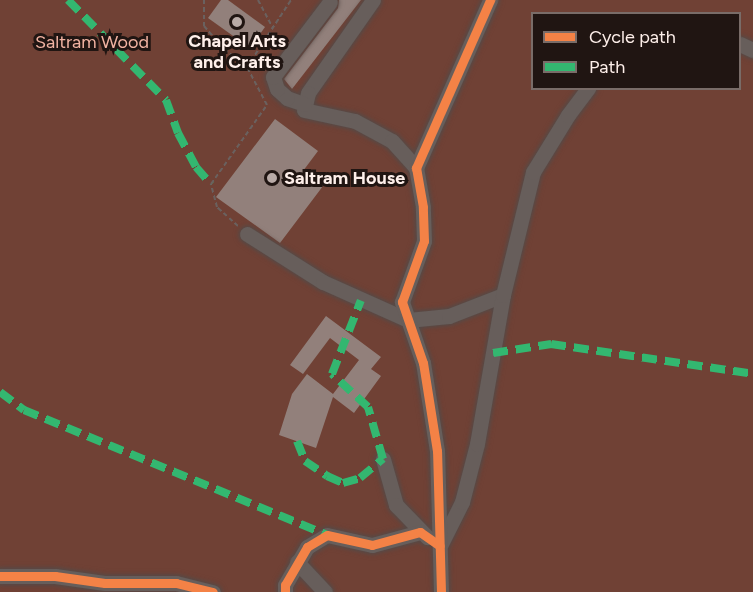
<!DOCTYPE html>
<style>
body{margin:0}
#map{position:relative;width:753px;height:592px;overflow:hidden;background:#3a2e2a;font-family:Figtree,sans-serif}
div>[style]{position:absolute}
.green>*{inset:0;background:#704135}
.building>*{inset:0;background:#92807b}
.path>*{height:2px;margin-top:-1px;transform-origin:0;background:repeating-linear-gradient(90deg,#6a615f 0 4.5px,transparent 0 7.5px)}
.roads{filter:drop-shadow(0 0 2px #554a47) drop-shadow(0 0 2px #554a47)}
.minor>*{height:15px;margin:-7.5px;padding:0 7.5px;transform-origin:7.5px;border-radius:7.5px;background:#675e5b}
.quiet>*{height:8px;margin-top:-4px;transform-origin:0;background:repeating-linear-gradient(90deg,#33b770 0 15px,transparent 0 23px)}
.cycleway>*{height:9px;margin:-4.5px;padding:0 4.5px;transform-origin:4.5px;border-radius:4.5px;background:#f48246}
.dots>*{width:16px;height:16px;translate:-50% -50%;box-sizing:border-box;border:3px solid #201512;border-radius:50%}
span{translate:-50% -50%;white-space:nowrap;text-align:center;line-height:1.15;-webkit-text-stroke:6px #201512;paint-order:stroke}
.park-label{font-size:18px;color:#f2b3a2}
.poi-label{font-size:18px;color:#feefea;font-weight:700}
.left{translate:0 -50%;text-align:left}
.legend{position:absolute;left:531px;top:12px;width:210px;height:78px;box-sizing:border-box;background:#201512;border:2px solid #796c68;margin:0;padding:8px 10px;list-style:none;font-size:18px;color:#feefea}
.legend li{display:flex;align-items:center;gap:12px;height:30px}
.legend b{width:30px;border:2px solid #796c68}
</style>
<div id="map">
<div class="green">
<div style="clip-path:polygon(evenodd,0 0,753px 0,753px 592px,0 592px,0 0,532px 14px,740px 14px,740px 88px,532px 88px,532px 14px)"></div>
</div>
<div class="building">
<div style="clip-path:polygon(221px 0,228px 0,265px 27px,250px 48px,208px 18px)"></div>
<div style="clip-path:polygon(339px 0,361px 0,292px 89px,284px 79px,338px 8px)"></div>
<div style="clip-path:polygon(275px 119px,318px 151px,303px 171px,323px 186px,280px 243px,216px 197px)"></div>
<div style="clip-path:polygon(326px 316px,381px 357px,371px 369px,381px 376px,354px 413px,333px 397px,316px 448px,279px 435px,292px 394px,307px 374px,333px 394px,359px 360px,330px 338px,303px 374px,290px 365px)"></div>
</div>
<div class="path">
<div style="left:204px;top:0;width:26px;rotate:90deg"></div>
<div style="left:204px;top:26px;width:30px;rotate:49deg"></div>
<div style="left:224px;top:49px;width:29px;rotate:38deg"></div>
<div style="left:258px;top:0;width:32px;rotate:62deg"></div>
<div style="left:238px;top:226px;width:28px;rotate:-138deg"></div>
<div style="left:217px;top:207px;width:24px;rotate:-105deg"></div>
<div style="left:211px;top:184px;width:97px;rotate:-54.7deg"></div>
<div style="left:267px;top:105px;width:43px;rotate:-117.8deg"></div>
<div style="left:247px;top:67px;width:80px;rotate:-56.7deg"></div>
</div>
<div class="roads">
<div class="minor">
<div style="left:373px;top:0;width:113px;rotate:125deg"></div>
<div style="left:308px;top:93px;width:17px;rotate:103deg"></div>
<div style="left:304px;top:110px;width:52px;rotate:12.2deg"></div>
<div style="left:355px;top:121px;width:42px;rotate:28.4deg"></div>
<div style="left:392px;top:141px;width:36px;rotate:48deg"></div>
<div style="left:740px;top:44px;width:14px;rotate:25deg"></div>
<div style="left:304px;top:104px;width:18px;rotate:-161deg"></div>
<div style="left:287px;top:98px;width:13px;rotate:-138deg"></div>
<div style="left:277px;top:89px;width:13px;rotate:-108deg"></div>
<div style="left:273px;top:77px;width:94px;rotate:-52.8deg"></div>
<div style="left:247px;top:234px;width:90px;rotate:32.3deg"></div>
<div style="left:323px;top:282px;width:93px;rotate:24.1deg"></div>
<div style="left:408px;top:320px;width:41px;rotate:-5.6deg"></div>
<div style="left:449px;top:316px;width:58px;rotate:-21.3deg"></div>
<div style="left:383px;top:459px;width:48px;rotate:74.2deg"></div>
<div style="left:396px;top:505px;width:45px;rotate:45.9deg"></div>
<div style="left:441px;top:544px;width:47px;rotate:-63.4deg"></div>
<div style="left:462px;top:502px;width:60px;rotate:-75.5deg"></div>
<div style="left:477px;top:444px;width:151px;rotate:-80.1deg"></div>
<div style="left:503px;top:295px;width:127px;rotate:-76.3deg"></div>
<div style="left:533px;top:172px;width:67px;rotate:-58.4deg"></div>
<div style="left:568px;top:115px;width:34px;rotate:-53deg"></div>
<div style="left:297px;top:562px;width:41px;rotate:47deg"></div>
<div style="left:0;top:576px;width:55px"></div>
<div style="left:55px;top:576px;width:50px;rotate:8deg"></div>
<div style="left:105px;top:583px;width:71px"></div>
<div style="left:176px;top:583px;width:38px;rotate:14deg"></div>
<div style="left:285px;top:592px;width:7px;rotate:-90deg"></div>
<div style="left:285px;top:585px;width:44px;rotate:-59.9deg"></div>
<div style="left:307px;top:547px;width:23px;rotate:-31deg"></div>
<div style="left:327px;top:535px;width:46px;rotate:12.5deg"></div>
<div style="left:372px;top:545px;width:50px;rotate:-15.2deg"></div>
<div style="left:441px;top:592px;width:141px;rotate:-91.6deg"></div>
<div style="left:437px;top:451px;width:89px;rotate:-99deg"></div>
<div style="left:423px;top:363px;width:65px;rotate:-109deg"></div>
<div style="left:402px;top:302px;width:65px;rotate:-70.2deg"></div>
<div style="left:424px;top:241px;width:34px;rotate:-92deg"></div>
<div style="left:423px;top:207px;width:40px;rotate:-100deg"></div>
<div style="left:416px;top:168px;width:184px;rotate:-66.2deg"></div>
</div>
</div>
<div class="quiet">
<div style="left:68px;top:0;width:140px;rotate:45.6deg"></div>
<div style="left:166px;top:100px;width:35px;rotate:70deg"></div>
<div style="left:178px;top:133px;width:38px;rotate:62deg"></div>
<div style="left:196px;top:167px;width:23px;rotate:49deg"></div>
<div style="left:493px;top:353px;width:59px;rotate:-8.8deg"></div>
<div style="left:551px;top:344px;width:204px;rotate:8.4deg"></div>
<div style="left:0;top:392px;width:30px;rotate:37deg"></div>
<div style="left:24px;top:410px;width:328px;rotate:22.4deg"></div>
<div style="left:297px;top:441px;width:22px;rotate:68deg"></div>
<div style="left:305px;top:461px;width:27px;rotate:34deg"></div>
<div style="left:327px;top:476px;width:17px;rotate:24deg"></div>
<div style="left:343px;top:483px;width:18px;rotate:-16deg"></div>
<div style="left:360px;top:478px;width:30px;rotate:-40deg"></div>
<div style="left:383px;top:459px;width:54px;rotate:-106.1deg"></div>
<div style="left:368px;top:407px;width:49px;rotate:-137.5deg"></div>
<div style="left:332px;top:374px;width:79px;rotate:-68.6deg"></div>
</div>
<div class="cycleway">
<div style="left:0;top:576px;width:55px"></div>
<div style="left:55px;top:576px;width:50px;rotate:8deg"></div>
<div style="left:105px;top:583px;width:71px"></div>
<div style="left:176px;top:583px;width:38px;rotate:14deg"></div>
<div style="left:285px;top:592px;width:7px;rotate:-90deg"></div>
<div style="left:285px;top:585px;width:44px;rotate:-59.9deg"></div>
<div style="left:307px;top:547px;width:23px;rotate:-31deg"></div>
<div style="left:327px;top:535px;width:46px;rotate:12.5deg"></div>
<div style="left:372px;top:545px;width:50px;rotate:-15.2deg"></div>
<div style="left:420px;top:532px;width:24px;rotate:35deg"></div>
<div style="left:441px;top:592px;width:141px;rotate:-91.6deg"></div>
<div style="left:437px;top:451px;width:89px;rotate:-99deg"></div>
<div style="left:423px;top:363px;width:65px;rotate:-109deg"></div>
<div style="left:402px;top:302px;width:65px;rotate:-70.2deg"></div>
<div style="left:424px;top:241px;width:34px;rotate:-92deg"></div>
<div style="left:423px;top:207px;width:40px;rotate:-100deg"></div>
<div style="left:416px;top:168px;width:184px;rotate:-66.2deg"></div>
</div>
<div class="dots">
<div style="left:237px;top:22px;background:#b9aba7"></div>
<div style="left:272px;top:178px;background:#b9aba7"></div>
</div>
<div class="park-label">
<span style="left:92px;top:42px">Saltram Wood</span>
</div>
<div class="poi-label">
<span style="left:237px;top:52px">Chapel Arts<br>and Crafts</span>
<span class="left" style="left:284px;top:178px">Saltram House</span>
</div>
<ul class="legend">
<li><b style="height:8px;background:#f48246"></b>Cycle path</li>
<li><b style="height:8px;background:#33b770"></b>Path</li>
</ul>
</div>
